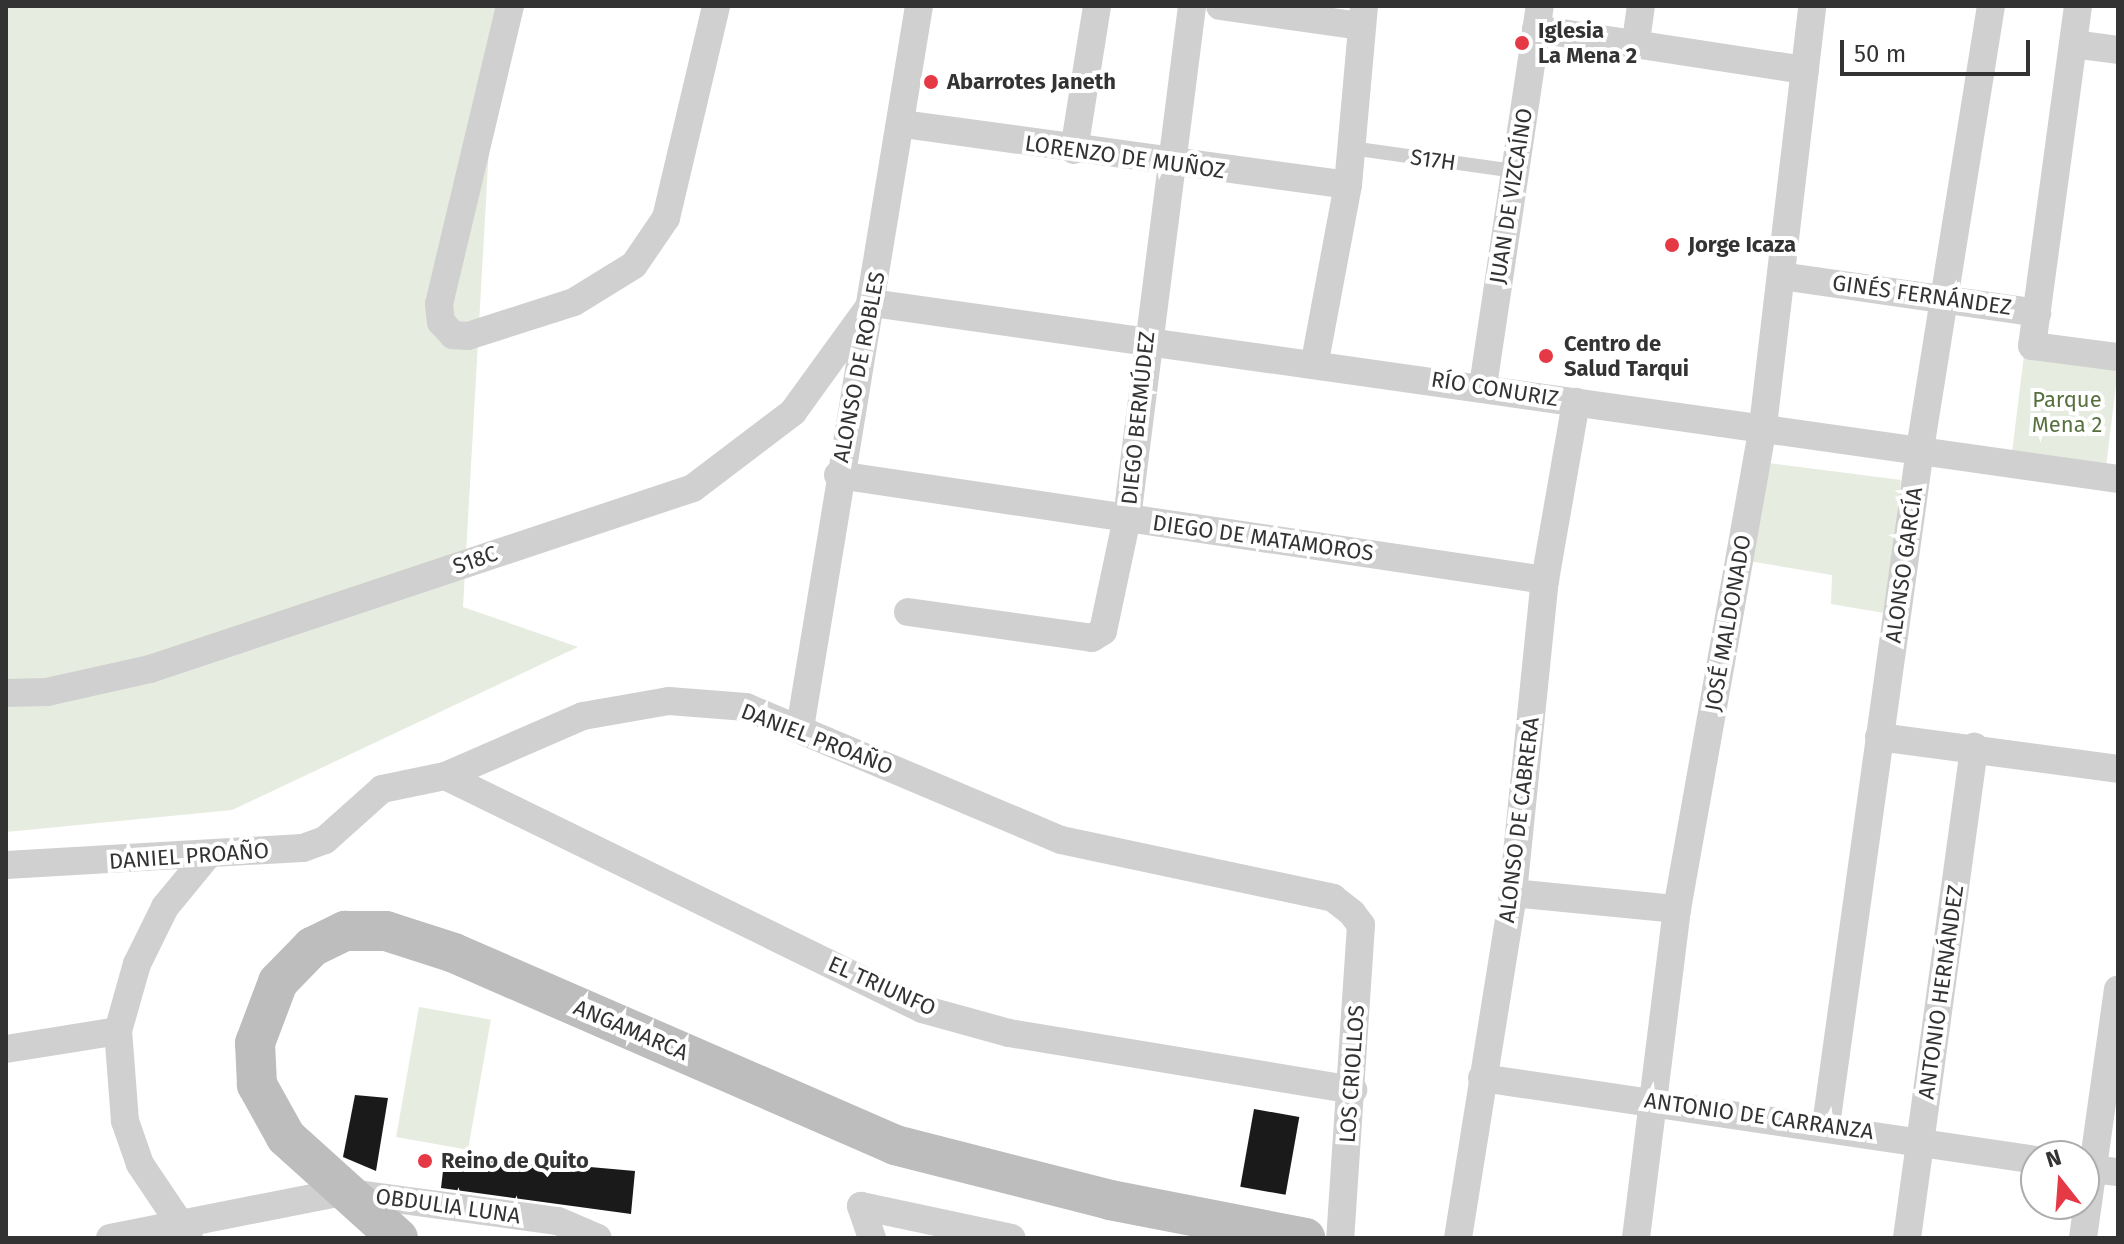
<!DOCTYPE html>
<meta charset="utf-8">
<style>
body{margin:0}
#map{position:relative;width:2124px;height:1244px;overflow:hidden;background:#fff;font-family:"Fira Sans",sans-serif}
div>[style]{position:absolute}
.green>*{inset:0;background:#e6ecdf;transform-origin:0 0}
.building>*{inset:0;background:#1a1a1a;transform-origin:0 0}
.lane>*{height:14px;margin:-7px;padding:0 7px;transform-origin:7px;border-radius:7px;background:#d0d0d0}
.street>*{height:28px;margin:-14px;padding:0 14px;transform-origin:14px;border-radius:14px;background:#d0d0d0}
.secondary>*{height:40px;margin:-20px;padding:0 20px;transform-origin:20px;border-radius:20px;background:#bdbdbd}
.dots>*{width:22px;height:22px;translate:-50% -50%;box-sizing:border-box;border:4px solid #fff;border-radius:50%}
span{translate:-50% -50%;white-space:nowrap;text-align:center;line-height:1.15;-webkit-text-stroke:8px #fff;paint-order:stroke}
.poi-label{font-size:22px;color:#333;font-weight:700}
.left{translate:0 -50%;text-align:left}
.street-label{font-size:22px;color:#333}
.park-label{font-size:22px;color:#56703f}
.frame{position:absolute;inset:0;border:8px solid #333;pointer-events:none}
.north{position:absolute;left:2020px;top:1140px;width:80px;height:80px;box-sizing:border-box;background:#fff;border:2px solid #adadad;border-radius:50%;rotate:343deg;font-size:22px;font-weight:700;line-height:32px;text-align:center;color:#333}
.north::after{content:'';display:block;margin:auto;width:28px;height:36px;background:#e63946;clip-path:polygon(50% 0,100% 100%,50% 72%,0 100%)}
.scale{position:absolute;left:1840px;top:40px;width:190px;height:36px;box-sizing:border-box;border:4px solid #333;border-top:0;padding-left:10px;font-size:24px;line-height:28px;white-space:nowrap;color:#333;-webkit-text-stroke:6px #fff;paint-order:stroke}
</style>
<div id="map">
<div class="green">
<div style="clip-path:polygon(6px 6px,497px 6px,463px 607px,578px 647px,232px 810px,6px 832px)"></div>
<div style="left:2024px;top:355px;width:95px;height:103px;rotate:7deg"></div>
<div style="clip-path:polygon(1768px 463px,1901px 480px,1884px 613px,1831px 604px,1832px 575px,1749px 561px)"></div>
<div style="left:419px;top:1007px;width:73px;height:132px;rotate:10deg"></div>
</div>
<div class="building">
<div style="clip-path:polygon(355px 1095px,388px 1098px,376px 1171px,343px 1157px)"></div>
<div style="left:1254px;top:1109px;width:46px;height:79px;rotate:10deg"></div>
<div style="clip-path:polygon(445px 1154px,635px 1171px,631px 1214px,441px 1188px)"></div>
</div>
<div class="lane">
<div style="left:1351px;top:148px;width:166px;rotate:8deg"></div>
</div>
<div class="street">
<div style="left:510px;top:6px;width:306px;rotate:103.4deg"></div>
<div style="left:439px;top:304px;width:18px;rotate:84deg"></div>
<div style="left:441px;top:322px;width:18px;rotate:47deg"></div>
<div style="left:453px;top:335px;width:15px;rotate:4deg"></div>
<div style="left:468px;top:336px;width:111px;rotate:-17.8deg"></div>
<div style="left:574px;top:302px;width:70px;rotate:-31.7deg"></div>
<div style="left:634px;top:265px;width:57px;rotate:-55.8deg"></div>
<div style="left:666px;top:218px;width:218px;rotate:-76.7deg"></div>
<div style="left:1220px;top:6px;width:142px;rotate:8.1deg"></div>
<div style="left:2078px;top:6px;width:343px;rotate:97.7deg"></div>
<div style="left:2032px;top:346px;width:87px;rotate:7.3deg"></div>
<div style="left:1536px;top:29px;width:272px;rotate:8.7deg"></div>
<div style="left:1636px;top:41px;width:35px;rotate:-82deg"></div>
<div style="left:2073px;top:44px;width:45px;rotate:7.6deg"></div>
<div style="left:903px;top:124px;width:449px;rotate:7.8deg"></div>
<div style="left:1074px;top:150px;width:146px;rotate:-80.9deg"></div>
<div style="left:1781px;top:276px;width:259px;rotate:8.2deg"></div>
<div style="left:872px;top:303px;width:1258px;rotate:8.04deg"></div>
<div style="left:1315px;top:361px;width:179px;rotate:-79.4deg"></div>
<div style="left:1348px;top:185px;width:180px;rotate:-84.9deg"></div>
<div style="left:1483px;top:386px;width:384px;rotate:-81.5deg"></div>
<div style="left:838px;top:475px;width:715px;rotate:8.45deg"></div>
<div style="left:908px;top:612px;width:186px;rotate:8deg"></div>
<div style="left:1092px;top:638px;width:13px;rotate:-32deg"></div>
<div style="left:1103px;top:631px;width:116px;rotate:-78deg"></div>
<div style="left:1127px;top:518px;width:516px;rotate:-82.76deg"></div>
<div style="left:6px;top:693px;width:41px;rotate:-1.4deg"></div>
<div style="left:47px;top:692px;width:106px;rotate:-12.6deg"></div>
<div style="left:150px;top:669px;width:572px;rotate:-18.43deg"></div>
<div style="left:693px;top:488px;width:126px;rotate:-37.2deg"></div>
<div style="left:793px;top:412px;width:135px;rotate:-54.1deg"></div>
<div style="left:800px;top:728px;width:732px;rotate:-80.64deg"></div>
<div style="left:1879px;top:737px;width:241px;rotate:7.6deg"></div>
<div style="left:445px;top:776px;width:531px;rotate:26.03deg"></div>
<div style="left:922px;top:1009px;width:90px;rotate:15.4deg"></div>
<div style="left:1009px;top:1033px;width:349px;rotate:9.4deg"></div>
<div style="left:6px;top:865px;width:297px;rotate:-3.3deg"></div>
<div style="left:303px;top:848px;width:23px;rotate:-20deg"></div>
<div style="left:325px;top:840px;width:76px;rotate:-41.8deg"></div>
<div style="left:382px;top:789px;width:64px;rotate:-11.7deg"></div>
<div style="left:445px;top:776px;width:150px;rotate:-23.5deg"></div>
<div style="left:583px;top:716px;width:87px;rotate:-9.9deg"></div>
<div style="left:669px;top:701px;width:77px;rotate:4.5deg"></div>
<div style="left:746px;top:707px;width:342px;rotate:22.9deg"></div>
<div style="left:1061px;top:840px;width:278px;rotate:12deg"></div>
<div style="left:1333px;top:898px;width:24px;rotate:38deg"></div>
<div style="left:1352px;top:913px;width:15px;rotate:53deg"></div>
<div style="left:1361px;top:925px;width:314px;rotate:93.8deg"></div>
<div style="left:1513px;top:893px;width:165px;rotate:5.6deg"></div>
<div style="left:6px;top:1049px;width:113px;rotate:-9.1deg"></div>
<div style="left:1482px;top:1078px;width:560px;rotate:8.42deg"></div>
<div style="left:1826px;top:1125px;width:683px;rotate:-82.08deg"></div>
<div style="left:1920px;top:449px;width:449px;rotate:-80.9deg"></div>
<div style="left:2084px;top:1168px;width:34px;rotate:7deg"></div>
<div style="left:189px;top:1237px;width:88px;rotate:-123.9deg"></div>
<div style="left:140px;top:1164px;width:46px;rotate:-109.2deg"></div>
<div style="left:125px;top:1121px;width:90px;rotate:-94.4deg"></div>
<div style="left:118px;top:1031px;width:70px;rotate:-74.2deg"></div>
<div style="left:137px;top:964px;width:64px;rotate:-63.8deg"></div>
<div style="left:165px;top:907px;width:65px;rotate:-50.6deg"></div>
<div style="left:110px;top:1238px;width:237px;rotate:-11.2deg"></div>
<div style="left:343px;top:1192px;width:217px;rotate:7.7deg"></div>
<div style="left:558px;top:1221px;width:43px;rotate:23deg"></div>
<div style="left:872px;top:1238px;width:34px;rotate:-109deg"></div>
<div style="left:861px;top:1206px;width:154px;rotate:12deg"></div>
<div style="left:1458px;top:1238px;width:349px;rotate:-80.9deg"></div>
<div style="left:1513px;top:893px;width:315px;rotate:-84.2deg"></div>
<div style="left:1545px;top:580px;width:181px;rotate:-80.1deg"></div>
<div style="left:1636px;top:1238px;width:332px;rotate:-82.9deg"></div>
<div style="left:1677px;top:909px;width:491px;rotate:-79.9deg"></div>
<div style="left:1763px;top:426px;width:423px;rotate:-83.3deg"></div>
<div style="left:1907px;top:1238px;width:496px;rotate:-82.2deg"></div>
<div style="left:2083px;top:1238px;width:251px;rotate:-82deg"></div>
</div>
<div class="secondary">
<div style="left:398px;top:1238px;width:151px;rotate:-138deg"></div>
<div style="left:286px;top:1137px;width:60px;rotate:-119.1deg"></div>
<div style="left:257px;top:1085px;width:42px;rotate:-92.7deg"></div>
<div style="left:255px;top:1043px;width:65px;rotate:-69.3deg"></div>
<div style="left:278px;top:982px;width:49px;rotate:-45.8deg"></div>
<div style="left:312px;top:947px;width:37px;rotate:-26deg"></div>
<div style="left:345px;top:931px;width:41px"></div>
<div style="left:386px;top:931px;width:71px;rotate:17.9deg"></div>
<div style="left:454px;top:953px;width:481px;rotate:23.5deg"></div>
<div style="left:895px;top:1145px;width:222px;rotate:14.3deg"></div>
<div style="left:1110px;top:1200px;width:199px;rotate:11deg"></div>
</div>
<div class="dots">
<div style="left:1522px;top:43px;background:#e63946"></div>
<div style="left:931px;top:82px;background:#e63946"></div>
<div style="left:1672px;top:245px;background:#e63946"></div>
<div style="left:1546px;top:356px;background:#e63946"></div>
<div style="left:425px;top:1161px;background:#e63946"></div>
</div>
<div class="poi-label">
<span class="left" style="left:1538px;top:43px">Iglesia<br>La Mena 2</span>
<span class="left" style="left:947px;top:82px">Abarrotes Janeth</span>
<span class="left" style="left:1688px;top:245px">Jorge Icaza</span>
<span class="left" style="left:1564px;top:356px">Centro de<br>Salud Tarqui</span>
<span class="left" style="left:441px;top:1161px">Reino de Quito</span>
</div>
<div class="street-label">
<span style="left:1125px;top:157px;rotate:8deg">LORENZO DE MUÑOZ</span>
<span style="left:1433px;top:160px;rotate:8deg">S17H</span>
<span style="left:1511px;top:196px;rotate:-81deg">JUAN DE VIZCAÍNO</span>
<span style="left:1922px;top:295px;rotate:8deg">GINÉS FERNÁNDEZ</span>
<span style="left:859px;top:367px;rotate:-79deg">ALONSO DE ROBLES</span>
<span style="left:1495px;top:389px;rotate:9deg">RÍO CONURIZ</span>
<span style="left:1138px;top:418px;rotate:-84deg">DIEGO BERMÚDEZ</span>
<span style="left:1263px;top:538px;rotate:8deg">DIEGO DE MATAMOROS</span>
<span style="left:475px;top:560px;rotate:-19deg">S18C</span>
<span style="left:1904px;top:565px;rotate:-82deg">ALONSO GARCÍA</span>
<span style="left:1728px;top:623px;rotate:-80deg">JOSÉ MALDONADO</span>
<span style="left:817px;top:739px;rotate:21deg">DANIEL PROAÑO</span>
<span style="left:1519px;top:820px;rotate:-83deg">ALONSO DE CABRERA</span>
<span style="left:189px;top:856px;rotate:-4deg">DANIEL PROAÑO</span>
<span style="left:882px;top:986px;rotate:24deg">EL TRIUNFO</span>
<span style="left:1941px;top:992px;rotate:-82deg">ANTONIO HERNÁNDEZ</span>
<span style="left:631px;top:1030px;rotate:23deg">ANGAMARCA</span>
<span style="left:1352px;top:1074px;rotate:-86deg">LOS CRIOLLOS</span>
<span style="left:1759px;top:1116px;rotate:8deg">ANTONIO DE CARRANZA</span>
<span style="left:448px;top:1206px;rotate:8deg">OBDULIA LUNA</span>
</div>
<div class="park-label">
<span style="left:2067px;top:412px">Parque<br>Mena 2</span>
</div>
<div class="frame"></div>
<div class="north">N</div>
<div class="scale">50 m</div>
</div>
